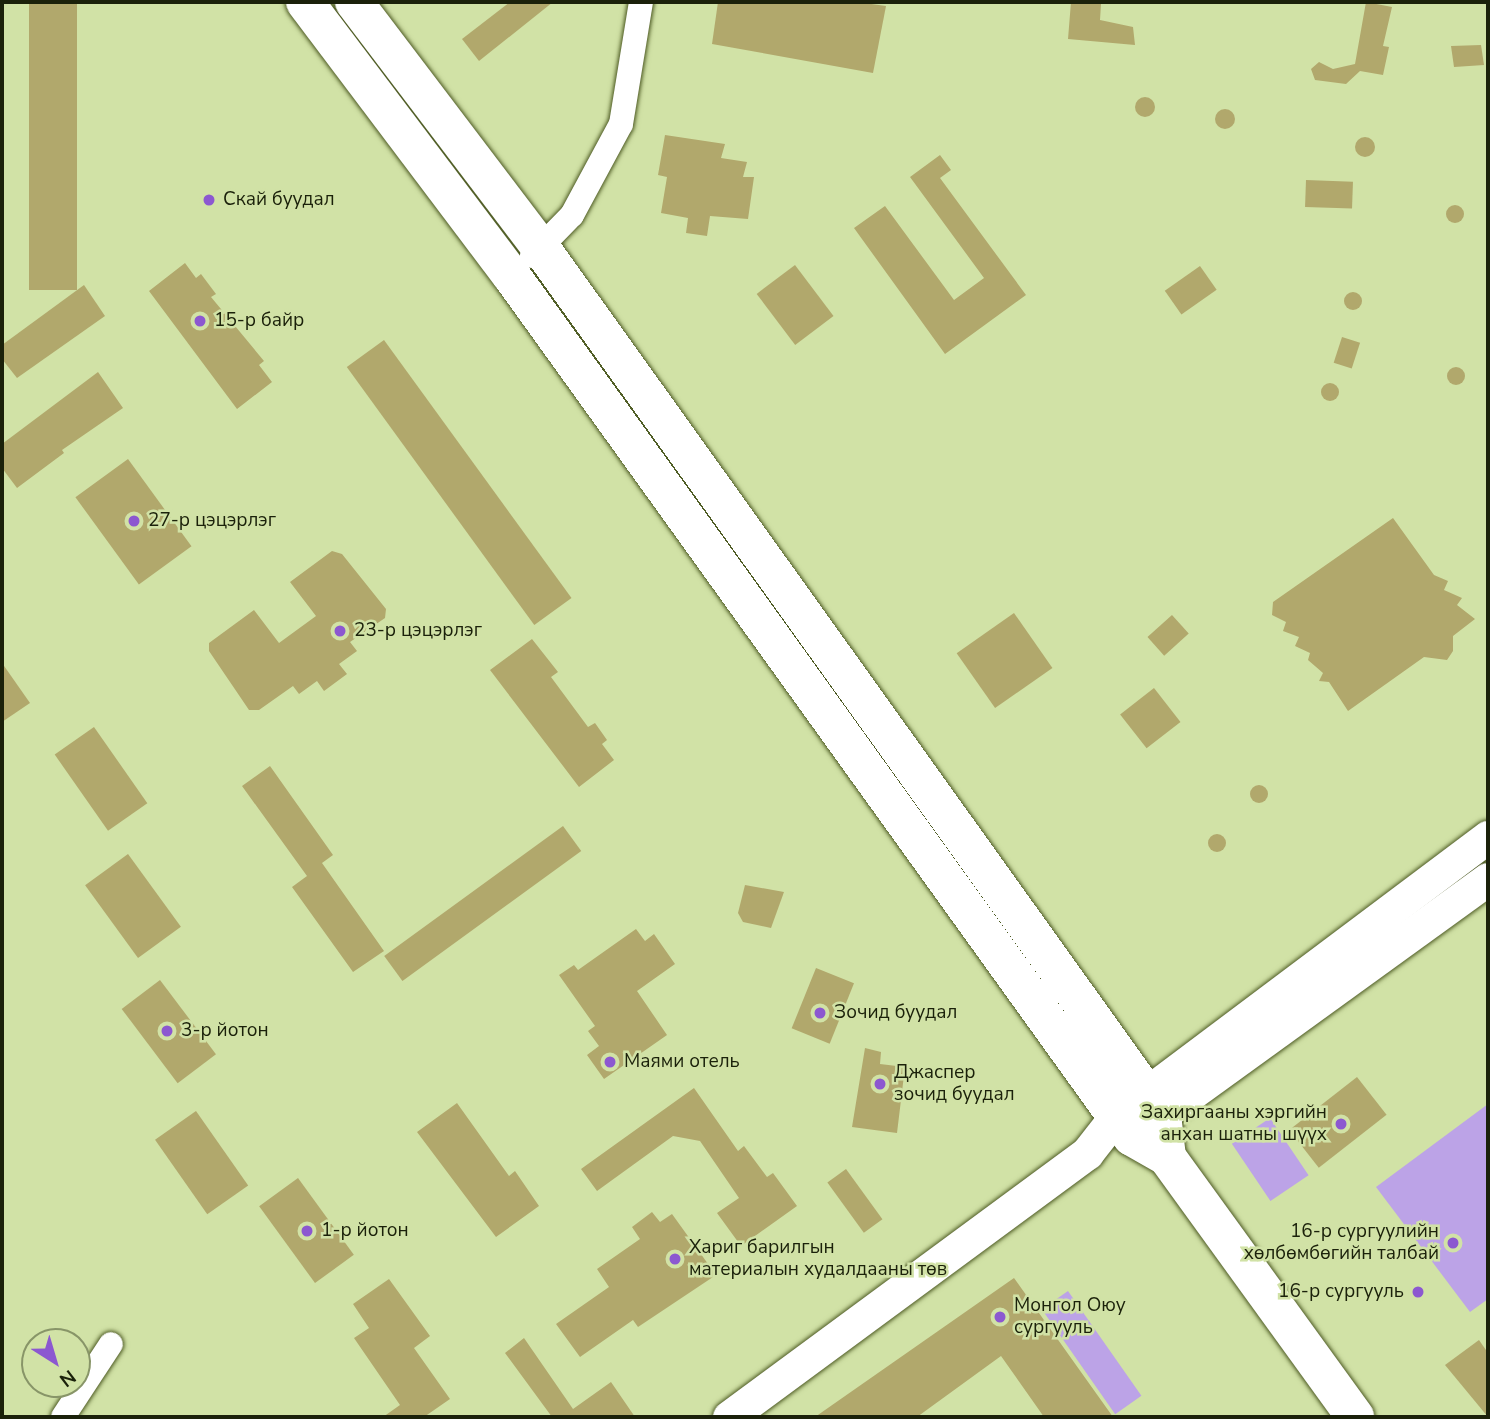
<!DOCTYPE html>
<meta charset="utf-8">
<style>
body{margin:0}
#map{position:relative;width:1490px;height:1419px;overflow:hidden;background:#d1e2a6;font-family:"Nunito Sans",sans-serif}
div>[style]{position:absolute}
.green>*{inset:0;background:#bca3e7;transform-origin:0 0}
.building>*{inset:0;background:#b1a86c;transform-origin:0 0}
.round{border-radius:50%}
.roads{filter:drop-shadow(0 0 2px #4e5b24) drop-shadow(0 0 2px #4e5b24)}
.minor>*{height:24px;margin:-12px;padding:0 12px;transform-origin:12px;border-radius:12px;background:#fff}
.secondary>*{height:33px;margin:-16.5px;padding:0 16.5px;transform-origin:16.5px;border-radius:16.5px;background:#fff}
.trunk>*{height:38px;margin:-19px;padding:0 19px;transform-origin:19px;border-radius:19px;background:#fff}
.dots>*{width:19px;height:19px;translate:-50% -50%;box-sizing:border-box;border:4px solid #d1e2a6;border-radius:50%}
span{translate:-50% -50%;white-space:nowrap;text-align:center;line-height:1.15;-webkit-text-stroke:5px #d1e2a6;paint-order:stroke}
.poi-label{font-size:19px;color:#1b210a}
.left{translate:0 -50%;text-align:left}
.right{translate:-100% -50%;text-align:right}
.frame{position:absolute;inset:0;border:4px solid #1b210a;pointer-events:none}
.north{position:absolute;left:21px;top:1328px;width:70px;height:70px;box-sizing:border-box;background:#d1e2a6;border:2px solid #889568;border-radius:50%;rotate:143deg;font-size:19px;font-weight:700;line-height:28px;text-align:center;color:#1b210a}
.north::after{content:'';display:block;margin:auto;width:24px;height:32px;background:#8c58d0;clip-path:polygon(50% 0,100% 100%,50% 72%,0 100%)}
</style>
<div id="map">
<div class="green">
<div style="clip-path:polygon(1488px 1104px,1488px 1299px,1470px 1312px,1376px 1187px)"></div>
<div style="left:1270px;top:1118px;width:69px;height:46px;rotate:56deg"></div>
<div style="left:1068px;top:1291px;width:128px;height:32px;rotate:55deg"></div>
</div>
<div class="building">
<div style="left:29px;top:2px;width:48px;height:288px"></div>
<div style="clip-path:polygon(510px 2px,553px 2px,479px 61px,462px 39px)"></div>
<div style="clip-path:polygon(718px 2px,857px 2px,886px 6px,873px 73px,712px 44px)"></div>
<div style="clip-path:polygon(1071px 2px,1101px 4px,1100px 20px,1133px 27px,1135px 45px,1068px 39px)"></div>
<div style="clip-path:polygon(1366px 2px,1392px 7px,1383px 46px,1389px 47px,1383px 75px,1360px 71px,1346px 84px,1315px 80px,1311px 69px,1319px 62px,1333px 69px,1355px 64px)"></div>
<div style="clip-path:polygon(1481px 45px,1484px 65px,1454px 67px,1451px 46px)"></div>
<div class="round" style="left:1135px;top:97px;width:20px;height:20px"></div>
<div class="round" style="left:1215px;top:109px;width:20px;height:20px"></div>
<div style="clip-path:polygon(665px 135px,725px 144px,721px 158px,747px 162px,743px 177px,754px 177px,748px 219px,710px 216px,707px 236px,686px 233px,688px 218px,661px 213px,667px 177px,658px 175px)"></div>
<div class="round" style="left:1355px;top:137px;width:20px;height:20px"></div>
<div style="clip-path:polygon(940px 155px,951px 170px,940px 178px,1026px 295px,945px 354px,854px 228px,885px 206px,954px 300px,984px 278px,910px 177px)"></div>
<div style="left:1306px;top:180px;width:47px;height:27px;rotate:2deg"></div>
<div class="round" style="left:1446px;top:205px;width:18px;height:18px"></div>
<div style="clip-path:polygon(185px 263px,196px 278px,201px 274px,216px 294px,211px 297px,264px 361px,259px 365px,272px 382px,237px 409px,149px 291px)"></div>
<div style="left:795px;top:265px;width:64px;height:48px;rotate:53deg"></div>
<div style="left:1200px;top:266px;width:29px;height:43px;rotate:55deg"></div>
<div style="clip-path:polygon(84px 285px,105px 316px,17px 378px,2px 359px,2px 345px)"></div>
<div class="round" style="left:1344px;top:292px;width:18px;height:18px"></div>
<div style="left:1342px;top:337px;width:19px;height:27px;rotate:18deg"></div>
<div style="left:384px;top:340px;width:319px;height:46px;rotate:54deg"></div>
<div class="round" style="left:1447px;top:367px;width:18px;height:18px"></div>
<div style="clip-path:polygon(98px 372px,123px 408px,62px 450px,64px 453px,17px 488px,2px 468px,2px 444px)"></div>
<div class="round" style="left:1321px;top:383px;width:18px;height:18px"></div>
<div style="left:128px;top:459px;width:108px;height:65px;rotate:54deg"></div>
<div style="clip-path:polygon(1393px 518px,1434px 575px,1448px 581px,1444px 590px,1462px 598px,1457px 605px,1475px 619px,1453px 636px,1453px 651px,1447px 660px,1424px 657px,1348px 711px,1329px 682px,1319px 681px,1323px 673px,1308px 660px,1310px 653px,1295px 646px,1299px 637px,1283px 631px,1286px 622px,1272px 615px,1273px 602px)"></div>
<div style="clip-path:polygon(332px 551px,342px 554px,386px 609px,385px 618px,350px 642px,357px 651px,339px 664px,347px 674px,324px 691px,317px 681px,299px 694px,293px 686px,259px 710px,249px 710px,209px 651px,209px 643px,254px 610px,279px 643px,316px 616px,290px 582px)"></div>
<div style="left:1014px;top:613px;width:67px;height:70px;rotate:55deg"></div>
<div style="left:1172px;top:615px;width:25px;height:33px;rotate:48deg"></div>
<div style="clip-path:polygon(532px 639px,558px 672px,551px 677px,588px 727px,595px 723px,607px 740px,602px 744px,614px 760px,579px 787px,490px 670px)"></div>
<div style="clip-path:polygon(2px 663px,30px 703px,2px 722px)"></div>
<div style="left:1154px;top:688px;width:43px;height:43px;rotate:52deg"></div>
<div style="left:94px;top:727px;width:93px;height:48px;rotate:55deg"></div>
<div style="clip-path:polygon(270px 766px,333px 855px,322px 863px,384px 951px,353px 972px,292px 887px,307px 876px,242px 786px)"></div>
<div class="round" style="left:1250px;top:785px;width:18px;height:18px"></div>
<div style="left:563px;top:826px;width:31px;height:221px;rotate:54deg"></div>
<div class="round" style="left:1208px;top:834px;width:18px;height:18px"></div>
<div style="left:128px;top:854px;width:90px;height:53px;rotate:54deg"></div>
<div style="clip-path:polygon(745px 885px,784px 892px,771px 928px,743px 922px,738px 913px)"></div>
<div style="clip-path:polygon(636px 929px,645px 941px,654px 934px,675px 964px,637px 991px,667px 1035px,604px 1079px,587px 1055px,599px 1046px,588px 1031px,595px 1026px,559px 975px,574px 965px,578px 970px)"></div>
<div style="left:816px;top:968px;width:41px;height:65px;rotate:22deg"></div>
<div style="left:160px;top:980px;width:93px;height:48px;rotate:53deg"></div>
<div style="clip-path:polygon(865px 1048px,881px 1052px,880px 1064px,905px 1067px,897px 1133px,852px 1127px)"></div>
<div style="left:1357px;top:1077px;width:48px;height:86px;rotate:52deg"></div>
<div style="clip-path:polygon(694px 1088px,738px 1151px,744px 1146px,767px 1177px,773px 1173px,797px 1206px,741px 1246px,717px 1213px,739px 1198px,700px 1141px,673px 1136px,597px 1191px,581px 1169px)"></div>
<div style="clip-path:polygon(457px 1103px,509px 1176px,515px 1171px,539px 1206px,496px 1237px,417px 1132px)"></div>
<div style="left:196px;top:1111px;width:91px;height:50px;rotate:55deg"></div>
<div style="left:846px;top:1169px;width:62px;height:23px;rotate:54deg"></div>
<div style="left:298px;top:1178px;width:95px;height:48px;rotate:54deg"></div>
<div style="clip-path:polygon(652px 1212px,660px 1222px,672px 1214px,716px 1275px,638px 1327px,633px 1320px,580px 1357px,556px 1324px,609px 1287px,597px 1269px,640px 1239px,632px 1227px)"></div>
<div style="clip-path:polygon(1014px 1278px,1113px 1417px,1044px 1417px,1001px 1356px,917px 1417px,815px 1417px)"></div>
<div style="clip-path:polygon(389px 1279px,430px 1336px,414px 1348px,450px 1399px,424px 1417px,383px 1417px,400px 1405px,354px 1338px,369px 1328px,353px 1304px)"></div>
<div style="clip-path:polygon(524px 1338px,573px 1409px,611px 1382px,635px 1417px,552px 1417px,505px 1353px)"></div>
<div style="clip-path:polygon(1479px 1340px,1488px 1353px,1488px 1417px,1445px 1365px)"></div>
</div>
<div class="roads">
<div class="minor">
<div style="left:532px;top:256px;width:57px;rotate:-45.7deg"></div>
<div style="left:572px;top:215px;width:103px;rotate:-61.7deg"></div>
<div style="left:621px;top:124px;width:124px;rotate:-80.7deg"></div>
<div style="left:63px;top:1417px;width:87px;rotate:-56.7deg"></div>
</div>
<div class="secondary">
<div style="left:1141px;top:1130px;width:428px;rotate:-35.9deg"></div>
<div style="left:729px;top:1417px;width:445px;rotate:-36.4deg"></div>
<div style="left:1087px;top:1153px;width:47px;rotate:-51.9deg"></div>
<div style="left:1116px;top:1116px;width:465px;rotate:-36.9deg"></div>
</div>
<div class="trunk">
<div style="left:305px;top:2px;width:342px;rotate:53deg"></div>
<div style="left:511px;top:275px;width:1036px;rotate:54.27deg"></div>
<div style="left:1116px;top:1116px;width:26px;rotate:53deg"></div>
<div style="left:1132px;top:1137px;width:40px;rotate:29.7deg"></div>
<div style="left:1167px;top:1157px;width:321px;rotate:54.1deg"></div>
<div style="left:354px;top:2px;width:309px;rotate:52.8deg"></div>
<div style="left:541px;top:248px;width:1039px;rotate:54.4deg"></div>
<div style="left:1146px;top:1093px;width:27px;rotate:54deg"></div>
<div style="left:1162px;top:1115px;width:42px;rotate:83.2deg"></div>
</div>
</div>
<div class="dots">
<div style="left:209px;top:200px;background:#8c58d0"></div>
<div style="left:200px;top:321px;background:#8c58d0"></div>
<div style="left:134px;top:521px;background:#8c58d0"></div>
<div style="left:340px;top:631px;background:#8c58d0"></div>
<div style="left:820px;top:1013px;background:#8c58d0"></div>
<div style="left:167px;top:1031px;background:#8c58d0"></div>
<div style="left:610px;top:1062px;background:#8c58d0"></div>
<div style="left:880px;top:1084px;background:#8c58d0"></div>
<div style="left:1341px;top:1124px;background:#8c58d0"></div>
<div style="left:307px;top:1231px;background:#8c58d0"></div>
<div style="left:1453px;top:1243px;background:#8c58d0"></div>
<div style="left:675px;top:1259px;background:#8c58d0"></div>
<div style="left:1418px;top:1292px;background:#8c58d0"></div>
<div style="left:1000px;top:1317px;background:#8c58d0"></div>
</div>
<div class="poi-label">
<span class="left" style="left:223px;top:200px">Скай буудал</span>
<span class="left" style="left:214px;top:321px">15-р байр</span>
<span class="left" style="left:148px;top:521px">27-р цэцэрлэг</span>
<span class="left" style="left:354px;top:631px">23-р цэцэрлэг</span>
<span class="left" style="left:834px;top:1013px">Зочид буудал</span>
<span class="left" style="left:181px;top:1031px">3-р йотон</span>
<span class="left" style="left:624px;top:1062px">Маями отель</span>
<span class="left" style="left:894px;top:1084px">Джаспер<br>зочид буудал</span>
<span class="right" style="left:1327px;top:1124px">Захиргааны хэргийн<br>анхан шатны шүүх</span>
<span class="left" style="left:321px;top:1231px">1-р йотон</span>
<span class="right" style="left:1439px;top:1243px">16-р сургуулийн<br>хөлбөмбөгийн талбай</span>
<span class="left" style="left:689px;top:1259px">Хариг барилгын<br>материалын худалдааны төв</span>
<span class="right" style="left:1404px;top:1292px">16-р сургууль</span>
<span class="left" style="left:1014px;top:1317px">Монгол Оюу<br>сургууль</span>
</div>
<div class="frame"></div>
<div class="north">N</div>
</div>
